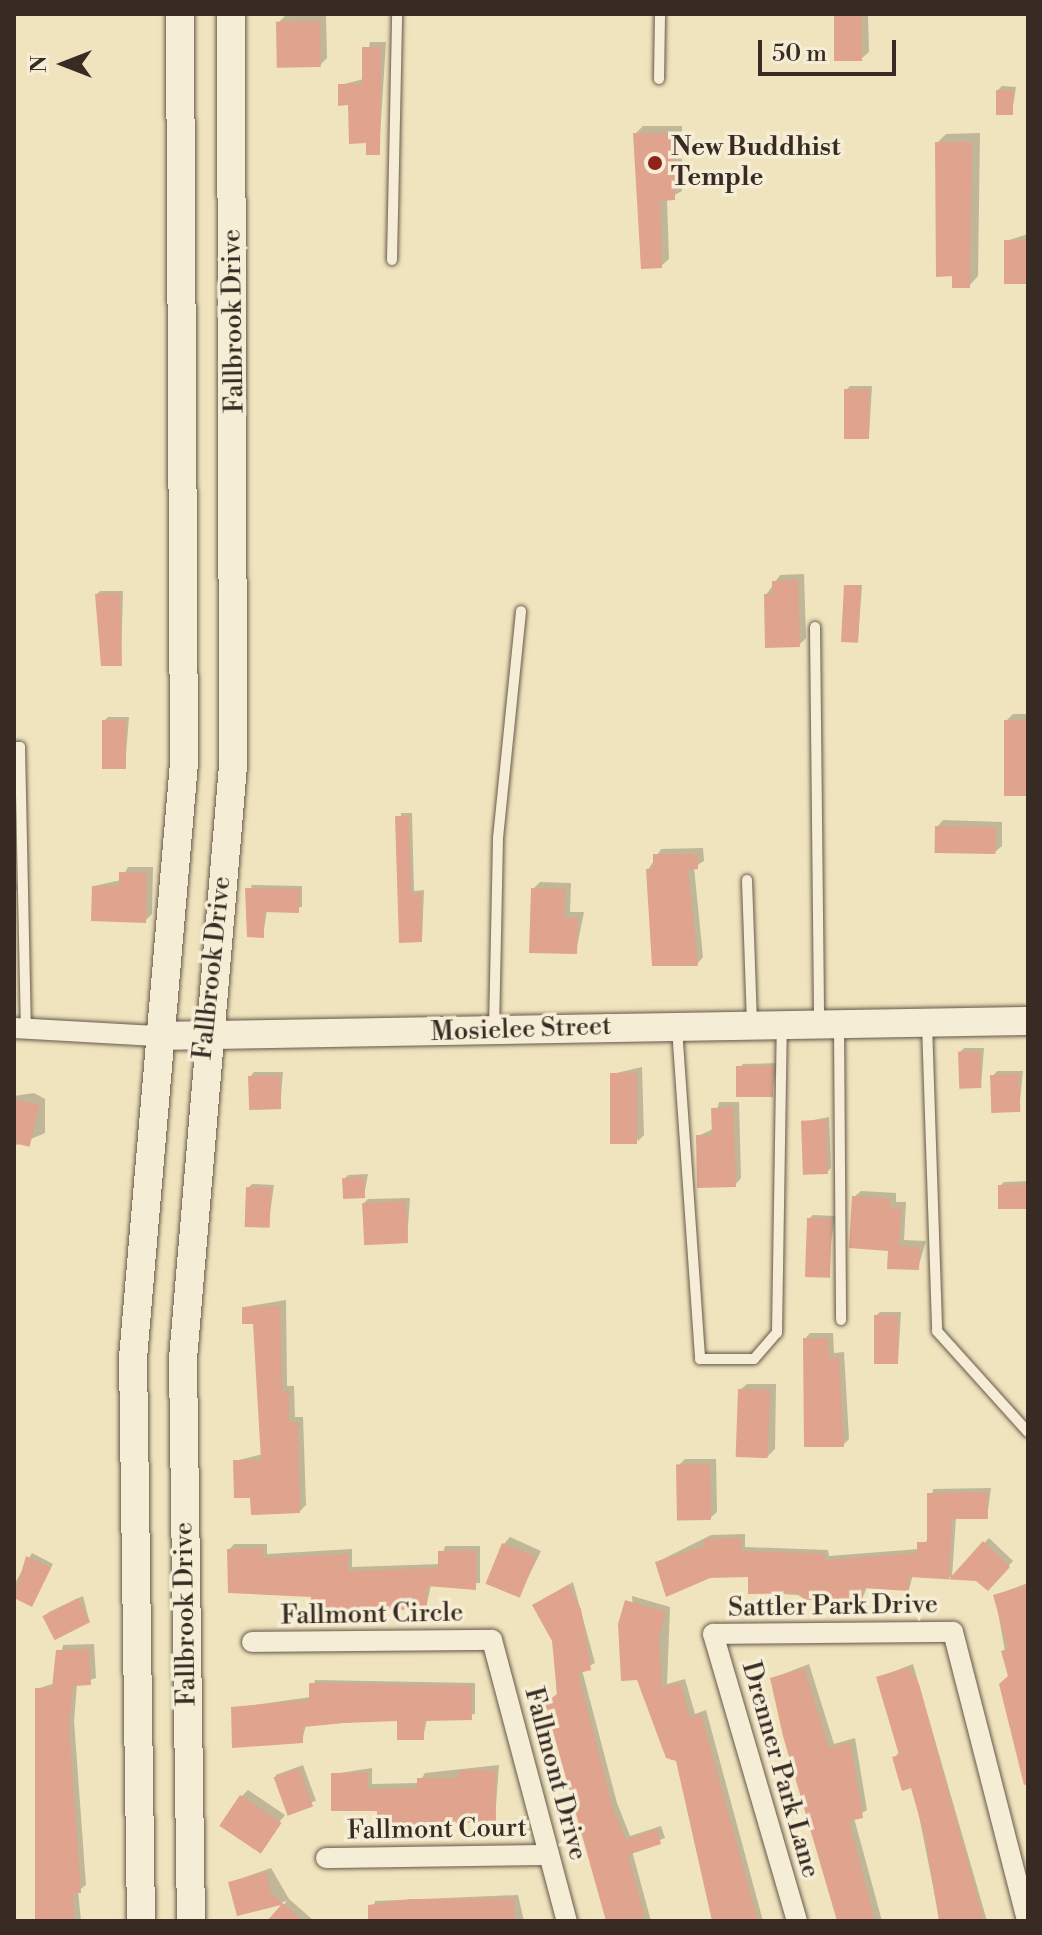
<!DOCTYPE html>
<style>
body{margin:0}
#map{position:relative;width:1042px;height:1935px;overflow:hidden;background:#f0e4be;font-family:"Libre Bodoni",serif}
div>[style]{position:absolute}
.shadow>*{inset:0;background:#0003;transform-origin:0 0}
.building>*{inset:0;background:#e0a38d;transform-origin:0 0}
.roads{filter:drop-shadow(0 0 2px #66594a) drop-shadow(0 0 2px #66594a)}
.lane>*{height:10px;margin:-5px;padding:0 5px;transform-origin:5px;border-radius:5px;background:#f5edd5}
.street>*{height:20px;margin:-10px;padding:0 10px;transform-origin:10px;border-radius:10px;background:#f5edd5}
.secondary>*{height:28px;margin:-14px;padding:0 14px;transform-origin:14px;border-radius:14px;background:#f5edd5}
.dots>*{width:22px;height:22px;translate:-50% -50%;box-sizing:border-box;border:4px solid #f5edd5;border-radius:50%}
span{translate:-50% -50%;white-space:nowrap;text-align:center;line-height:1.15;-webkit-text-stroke:7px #f5edd5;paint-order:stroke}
.poi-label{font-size:26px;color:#382b23;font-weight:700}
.left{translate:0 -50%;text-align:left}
.street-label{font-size:26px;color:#382b23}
.frame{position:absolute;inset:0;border:16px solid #382b23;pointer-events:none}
.north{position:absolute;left:24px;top:24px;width:80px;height:80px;-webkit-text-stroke:6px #f5edd5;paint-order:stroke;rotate:270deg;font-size:22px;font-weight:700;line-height:32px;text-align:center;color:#382b23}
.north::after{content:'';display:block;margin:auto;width:28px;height:36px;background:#382b23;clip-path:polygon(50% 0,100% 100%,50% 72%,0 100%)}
.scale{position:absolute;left:758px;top:40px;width:138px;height:36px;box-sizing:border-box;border:4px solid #382b23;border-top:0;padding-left:10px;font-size:24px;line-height:28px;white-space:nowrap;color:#382b23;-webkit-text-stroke:6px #f5edd5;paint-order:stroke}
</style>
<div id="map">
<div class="shadow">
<div style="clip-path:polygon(836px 14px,868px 14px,869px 52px,862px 58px)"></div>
<div style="clip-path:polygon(285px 16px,326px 16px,327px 58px,320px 65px,278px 23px)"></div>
<div style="clip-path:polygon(370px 42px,386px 42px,379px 153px,340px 85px,364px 79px)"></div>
<div style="clip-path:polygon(1002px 86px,1016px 87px,1012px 113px,998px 90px)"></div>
<div style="clip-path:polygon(643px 126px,682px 126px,682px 191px,667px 199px,669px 259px,661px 266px,635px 134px)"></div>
<div style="clip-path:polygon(980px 133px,978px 276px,969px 286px,937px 143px,946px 134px)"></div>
<div style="clip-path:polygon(1028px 234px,1028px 282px,1006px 241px)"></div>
<div style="clip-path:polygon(850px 386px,872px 386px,869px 436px,846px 390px)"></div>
<div style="clip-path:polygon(804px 574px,806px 638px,799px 645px,766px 595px,780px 575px)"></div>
<div style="clip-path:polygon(848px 585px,862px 585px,858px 640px,846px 586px)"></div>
<div style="clip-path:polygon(100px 591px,123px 591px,121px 664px,97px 594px)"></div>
<div style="clip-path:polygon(1013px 714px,1028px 714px,1028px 801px,1006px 721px)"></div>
<div style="clip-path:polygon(108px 717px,129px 717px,125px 767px,104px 721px)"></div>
<div style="clip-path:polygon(401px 813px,412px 813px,414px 891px,424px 890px,422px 940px,401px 940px)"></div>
<div style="clip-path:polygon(943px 820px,1002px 822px,1002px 846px,995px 852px,937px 827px)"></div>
<div style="clip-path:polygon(703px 848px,704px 861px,694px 867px,703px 957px,697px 964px,648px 870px,661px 849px)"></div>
<div style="clip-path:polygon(128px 867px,153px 867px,152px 914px,145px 921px,94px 886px,121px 880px)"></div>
<div style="clip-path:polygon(14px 869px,18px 889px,14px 893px)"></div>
<div style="clip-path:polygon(540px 882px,571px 883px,570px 912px,584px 912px,576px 952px,533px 889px)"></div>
<div style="clip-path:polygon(251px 885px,302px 886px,302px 907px,267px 910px,263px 936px)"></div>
<div style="clip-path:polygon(964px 1048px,984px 1048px,981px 1086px,960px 1052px)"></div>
<div style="clip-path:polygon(777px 1063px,772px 1095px,739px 1068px,743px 1064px)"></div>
<div style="clip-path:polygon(642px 1067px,644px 1135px,638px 1141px,612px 1074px)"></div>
<div style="clip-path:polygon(997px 1071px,1023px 1071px,1019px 1110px,993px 1076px)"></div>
<div style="clip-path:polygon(254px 1072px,283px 1072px,280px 1107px,250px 1077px)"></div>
<div style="clip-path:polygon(34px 1093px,45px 1099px,45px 1133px,14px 1146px,14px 1096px)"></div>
<div style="clip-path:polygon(719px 1102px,739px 1102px,741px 1178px,735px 1185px,698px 1136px,713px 1129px)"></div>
<div style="clip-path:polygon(829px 1117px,831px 1168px,827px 1172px,803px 1122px)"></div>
<div style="clip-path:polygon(368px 1174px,364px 1196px,344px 1179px,348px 1175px)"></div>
<div style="clip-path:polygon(1028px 1181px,1028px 1207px,1000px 1186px,1004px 1182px)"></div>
<div style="clip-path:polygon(252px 1184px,274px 1185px,268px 1227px,248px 1188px)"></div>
<div style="clip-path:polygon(861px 1191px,896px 1193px,896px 1202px,906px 1202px,904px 1240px,926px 1241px,918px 1268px,854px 1197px)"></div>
<div style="clip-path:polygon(410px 1198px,407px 1241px,364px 1203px,368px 1199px)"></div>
<div style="clip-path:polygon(813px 1215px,835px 1216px,826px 1276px,809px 1219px)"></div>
<div style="clip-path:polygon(286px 1300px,287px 1386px,294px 1386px,295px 1417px,303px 1417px,306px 1505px,300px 1511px,252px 1496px,235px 1461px,263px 1454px,255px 1322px,244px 1307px)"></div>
<div style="clip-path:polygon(880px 1312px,901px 1312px,898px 1362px,876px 1316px)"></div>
<div style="clip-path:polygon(810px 1333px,833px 1333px,834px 1353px,844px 1352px,849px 1439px,843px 1445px,805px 1339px)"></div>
<div style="clip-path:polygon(747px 1384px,776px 1384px,775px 1449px,768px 1456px,740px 1390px)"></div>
<div style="clip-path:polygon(685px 1459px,716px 1459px,717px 1512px,710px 1518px,678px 1466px)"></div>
<div style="clip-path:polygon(991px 1488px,987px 1517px,956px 1517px,952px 1577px,913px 1575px,909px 1589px,867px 1587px,862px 1599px,750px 1592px,750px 1575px,657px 1562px,711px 1535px,745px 1534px,745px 1547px,828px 1550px,829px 1556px,919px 1549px,929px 1538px,933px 1489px)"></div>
<div style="clip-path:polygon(510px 1537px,541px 1551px,519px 1596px,504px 1544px)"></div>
<div style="clip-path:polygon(989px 1538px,1013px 1561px,988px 1588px,977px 1579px,953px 1577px)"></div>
<div style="clip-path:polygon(234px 1544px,267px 1544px,267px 1554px,352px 1549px,352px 1567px,440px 1564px,445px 1546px,480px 1546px,480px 1583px,431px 1585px,426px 1608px,313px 1595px,229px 1550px)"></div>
<div style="clip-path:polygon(32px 1553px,53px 1564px,31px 1604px,14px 1596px,14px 1585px)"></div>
<div style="clip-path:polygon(573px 1582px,595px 1663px,582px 1670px,617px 1803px,630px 1836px,661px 1826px,665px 1838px,632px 1851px,651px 1921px,609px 1921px,557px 1698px,554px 1640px,534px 1605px)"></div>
<div style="clip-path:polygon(1028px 1583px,1028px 1781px,995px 1595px)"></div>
<div style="clip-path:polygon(83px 1596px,89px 1620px,45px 1616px,49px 1612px)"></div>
<div style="clip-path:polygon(632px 1596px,670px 1607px,667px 1684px,685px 1679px,695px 1714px,706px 1710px,763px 1921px,719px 1921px,677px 1759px,671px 1760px,638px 1678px)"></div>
<div style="clip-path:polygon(94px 1644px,96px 1678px,77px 1684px,74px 1721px,86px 1885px,78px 1891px,81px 1921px,39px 1921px,37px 1689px,55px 1683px,63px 1645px)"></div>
<div style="clip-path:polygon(809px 1664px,834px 1744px,855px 1738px,867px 1810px,854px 1818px,882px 1921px,839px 1921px,773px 1678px)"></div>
<div style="clip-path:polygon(913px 1664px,987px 1921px,940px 1921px,913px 1786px,895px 1757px,900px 1751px,878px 1678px)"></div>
<div style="clip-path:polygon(315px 1680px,475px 1683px,475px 1714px,427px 1719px,423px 1738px,399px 1719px,306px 1725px,302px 1741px,233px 1708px,311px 1697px)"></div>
<div style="left:303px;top:1765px;width:38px;height:29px;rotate:70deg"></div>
<div style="clip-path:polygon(499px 1765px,495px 1819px,378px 1809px,333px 1774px,372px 1768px,372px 1784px,419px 1783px,425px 1773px)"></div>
<div style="clip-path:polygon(248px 1790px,285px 1815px,263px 1842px,241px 1797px)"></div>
<div style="clip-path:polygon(271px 1868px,289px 1899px,314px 1921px,270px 1921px,287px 1901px,239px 1914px,231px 1882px)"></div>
<div style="clip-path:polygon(518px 1895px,524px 1921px,332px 1921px,370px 1920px,375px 1901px)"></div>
</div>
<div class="building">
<div style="left:834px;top:14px;width:28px;height:47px"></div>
<div style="left:320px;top:21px;width:46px;height:44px;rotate:89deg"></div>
<div style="clip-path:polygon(362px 47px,381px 47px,380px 155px,366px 155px,366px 143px,349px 144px,348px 105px,338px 106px,338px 84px,362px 84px)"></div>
<div style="left:996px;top:90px;width:17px;height:25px"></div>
<div style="clip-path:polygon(633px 133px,675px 133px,675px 200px,660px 201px,662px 268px,641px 269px)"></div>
<div style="clip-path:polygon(935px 142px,972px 142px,970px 288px,952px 288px,952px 276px,936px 277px)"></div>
<div style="left:1028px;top:240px;width:44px;height:24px;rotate:90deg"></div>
<div style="left:844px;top:389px;width:25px;height:50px"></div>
<div style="clip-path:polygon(798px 580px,800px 647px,765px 648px,764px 594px,772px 594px,772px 581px)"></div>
<div style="left:844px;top:585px;width:17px;height:57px;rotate:3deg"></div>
<div style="clip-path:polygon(120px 593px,122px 666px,101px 666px,95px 594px)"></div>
<div style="left:102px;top:720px;width:24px;height:49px"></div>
<div style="left:1004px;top:720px;width:24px;height:76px"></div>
<div style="clip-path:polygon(395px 816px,409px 816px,411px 894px,421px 893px,422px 942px,399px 943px)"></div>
<div style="left:935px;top:826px;width:61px;height:27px;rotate:1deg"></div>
<div style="clip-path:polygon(653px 854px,698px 854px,698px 869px,688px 870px,698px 966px,652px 966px,646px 869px,653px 869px)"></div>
<div style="clip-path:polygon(119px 872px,147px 873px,146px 923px,91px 921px,92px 886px,119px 886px)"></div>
<div style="clip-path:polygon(245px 888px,300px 889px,299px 913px,264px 912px,264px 938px,247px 937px)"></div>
<div style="clip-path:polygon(531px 888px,565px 889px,564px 918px,578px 918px,577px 954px,529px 953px)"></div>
<div style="left:980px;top:1051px;width:37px;height:22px;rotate:88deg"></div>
<div style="left:773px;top:1066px;width:31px;height:37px;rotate:90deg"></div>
<div style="left:610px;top:1073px;width:27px;height:71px"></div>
<div style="left:1019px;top:1074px;width:38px;height:29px;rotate:88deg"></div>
<div style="left:280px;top:1075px;width:34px;height:32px;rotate:88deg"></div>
<div style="left:14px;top:1099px;width:26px;height:43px;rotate:13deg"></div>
<div style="clip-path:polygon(733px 1107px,736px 1187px,697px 1188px,696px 1135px,712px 1135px,711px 1108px)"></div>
<div style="left:826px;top:1120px;width:54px;height:25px;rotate:88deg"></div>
<div style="left:364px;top:1177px;width:21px;height:22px;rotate:87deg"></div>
<div style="left:998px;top:1185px;width:30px;height:24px"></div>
<div style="left:246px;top:1187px;width:25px;height:40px;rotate:2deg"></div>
<div style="clip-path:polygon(852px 1196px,891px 1199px,890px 1208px,901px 1208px,899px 1246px,920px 1247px,919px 1270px,887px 1269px,888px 1251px,849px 1248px)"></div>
<div style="left:406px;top:1201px;width:42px;height:44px;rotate:87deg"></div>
<div style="left:807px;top:1218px;width:25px;height:59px;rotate:2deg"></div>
<div style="clip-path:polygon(280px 1306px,282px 1391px,289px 1391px,289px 1422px,298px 1422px,300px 1513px,251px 1515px,250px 1498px,234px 1498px,233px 1460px,261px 1460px,253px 1324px,242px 1324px,242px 1307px)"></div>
<div style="left:874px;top:1315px;width:24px;height:49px"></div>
<div style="clip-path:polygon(803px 1338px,828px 1338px,829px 1358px,839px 1357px,844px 1447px,804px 1447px)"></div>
<div style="left:738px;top:1389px;width:32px;height:68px;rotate:2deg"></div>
<div style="left:710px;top:1464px;width:56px;height:34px;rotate:89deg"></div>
<div style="clip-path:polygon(987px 1492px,988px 1519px,952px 1519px,949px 1579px,983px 1541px,1010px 1567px,988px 1591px,976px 1581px,909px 1577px,909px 1591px,863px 1588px,863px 1601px,806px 1600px,795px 1593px,748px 1594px,748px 1577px,710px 1578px,666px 1597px,655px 1562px,704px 1546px,704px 1539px,741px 1538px,741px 1551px,825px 1554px,825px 1560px,917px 1553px,917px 1542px,927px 1542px,927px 1493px)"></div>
<div style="left:502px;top:1543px;width:37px;height:44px;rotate:22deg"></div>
<div style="clip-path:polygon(263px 1548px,263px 1558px,348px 1554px,348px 1571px,438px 1568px,438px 1551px,476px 1550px,476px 1590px,427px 1586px,427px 1610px,311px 1609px,311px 1597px,228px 1593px,227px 1549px)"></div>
<div style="clip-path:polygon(26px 1556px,51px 1568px,32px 1607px,14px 1598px)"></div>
<div style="clip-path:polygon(568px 1585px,581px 1609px,591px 1670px,578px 1673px,613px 1808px,626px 1840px,657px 1829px,661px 1844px,628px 1855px,645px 1917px,629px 1921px,606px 1921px,545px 1703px,557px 1694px,552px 1641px,532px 1605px)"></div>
<div style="clip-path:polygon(1028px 1585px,1028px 1784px,1024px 1785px,999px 1684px,1008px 1676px,1001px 1651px,1008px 1649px,993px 1595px)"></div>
<div style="left:78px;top:1598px;width:27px;height:40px;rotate:63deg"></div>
<div style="clip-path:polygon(625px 1600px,666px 1612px,659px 1635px,662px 1688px,680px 1683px,690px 1718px,701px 1714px,758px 1921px,712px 1921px,676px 1761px,666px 1758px,637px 1680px,621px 1681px,618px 1624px)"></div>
<div style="clip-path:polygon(89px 1649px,91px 1685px,73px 1686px,69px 1728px,81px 1893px,73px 1893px,74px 1921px,35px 1921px,35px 1688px,52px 1688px,56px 1650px)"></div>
<div style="clip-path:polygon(908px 1667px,919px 1684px,984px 1921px,939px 1921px,925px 1837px,911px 1788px,902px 1791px,892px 1757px,899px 1755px,876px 1677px)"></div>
<div style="clip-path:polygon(804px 1668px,829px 1748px,850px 1742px,863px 1818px,849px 1821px,875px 1921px,837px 1921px,783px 1736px,770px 1678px)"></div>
<div style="clip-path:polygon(309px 1683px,471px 1686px,472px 1720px,424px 1721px,424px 1740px,397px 1740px,397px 1721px,344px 1723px,303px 1727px,303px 1743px,232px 1748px,231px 1707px,309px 1700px)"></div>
<div style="left:299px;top:1768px;width:41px;height:27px;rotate:70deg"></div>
<div style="clip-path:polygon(459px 1770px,495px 1770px,496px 1821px,395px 1827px,377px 1822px,377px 1811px,331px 1811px,331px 1773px,368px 1773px,368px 1789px,417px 1788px,417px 1778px,459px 1778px)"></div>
<div style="left:240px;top:1795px;width:50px;height:37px;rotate:34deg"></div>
<div style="clip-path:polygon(266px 1872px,271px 1893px,303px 1921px,267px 1921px,281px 1905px,237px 1916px,228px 1882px)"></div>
<div style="clip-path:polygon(411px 1899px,514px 1899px,515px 1921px,368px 1921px,368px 1905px)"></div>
</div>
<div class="roads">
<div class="lane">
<div style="left:659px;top:79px;width:65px;rotate:-89.1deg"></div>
<div style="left:392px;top:260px;width:246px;rotate:-88.8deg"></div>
<div style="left:815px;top:627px;width:394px;rotate:89.4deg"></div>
<div style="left:14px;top:747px;width:6px"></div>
<div style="left:20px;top:747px;width:281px;rotate:88.8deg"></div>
<div style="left:747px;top:880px;width:143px;rotate:88deg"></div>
<div style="left:927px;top:1024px;width:307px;rotate:88.1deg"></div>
<div style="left:937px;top:1331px;width:136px;rotate:48deg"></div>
<div style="left:839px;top:1025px;width:295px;rotate:89.6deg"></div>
<div style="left:677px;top:1028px;width:332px;rotate:86deg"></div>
<div style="left:700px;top:1359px;width:54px"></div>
<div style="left:754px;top:1359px;width:35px;rotate:-49deg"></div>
<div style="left:777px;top:1333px;width:307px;rotate:-89.1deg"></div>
<div style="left:494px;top:1030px;width:192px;rotate:-88.8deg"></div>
<div style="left:498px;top:838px;width:228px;rotate:-84.2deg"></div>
</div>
<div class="street">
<div style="left:14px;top:1028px;width:142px;rotate:3.2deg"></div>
<div style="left:252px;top:1642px;width:240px;rotate:-0.5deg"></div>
<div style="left:492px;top:1640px;width:291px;rotate:75.1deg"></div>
<div style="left:326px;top:1858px;width:223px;rotate:-0.8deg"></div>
<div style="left:797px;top:1921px;width:299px;rotate:-106.3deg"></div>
<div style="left:713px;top:1634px;width:240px;rotate:-0.5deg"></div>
<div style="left:953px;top:1632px;width:298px;rotate:75.6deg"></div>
</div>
<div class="secondary">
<div style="left:156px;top:1036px;width:872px;rotate:-0.99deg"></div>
<div style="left:141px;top:1921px;width:563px;rotate:-90.81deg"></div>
<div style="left:133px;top:1358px;width:597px;rotate:-85.1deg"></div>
<div style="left:184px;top:763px;width:749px;rotate:-90.31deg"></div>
<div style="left:191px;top:1921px;width:562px;rotate:-90.82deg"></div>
<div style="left:183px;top:1359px;width:595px;rotate:-85.18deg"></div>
<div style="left:233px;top:766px;width:752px;rotate:-90.15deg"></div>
</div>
</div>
<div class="dots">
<div style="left:655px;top:163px;background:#8f2418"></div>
</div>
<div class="poi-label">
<span class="left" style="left:671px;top:163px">New Buddhist<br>Temple</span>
</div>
<div class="street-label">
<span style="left:234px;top:321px;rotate:-91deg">Fallbrook Drive</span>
<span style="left:213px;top:968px;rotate:-84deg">Fallbrook Drive</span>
<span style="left:521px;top:1030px;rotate:-2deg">Mosielee Street</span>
<span style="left:833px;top:1607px;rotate:-1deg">Sattler Park Drive</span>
<span style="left:186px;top:1614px;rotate:-91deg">Fallbrook Drive</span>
<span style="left:372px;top:1615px;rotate:-1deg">Fallmont Circle</span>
<span style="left:780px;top:1770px;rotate:74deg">Drenner Park Lane</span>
<span style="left:555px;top:1774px;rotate:75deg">Fallmont Drive</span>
<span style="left:437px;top:1830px;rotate:-1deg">Fallmont Court</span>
</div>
<div class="frame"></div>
<div class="north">N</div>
<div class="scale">50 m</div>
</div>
